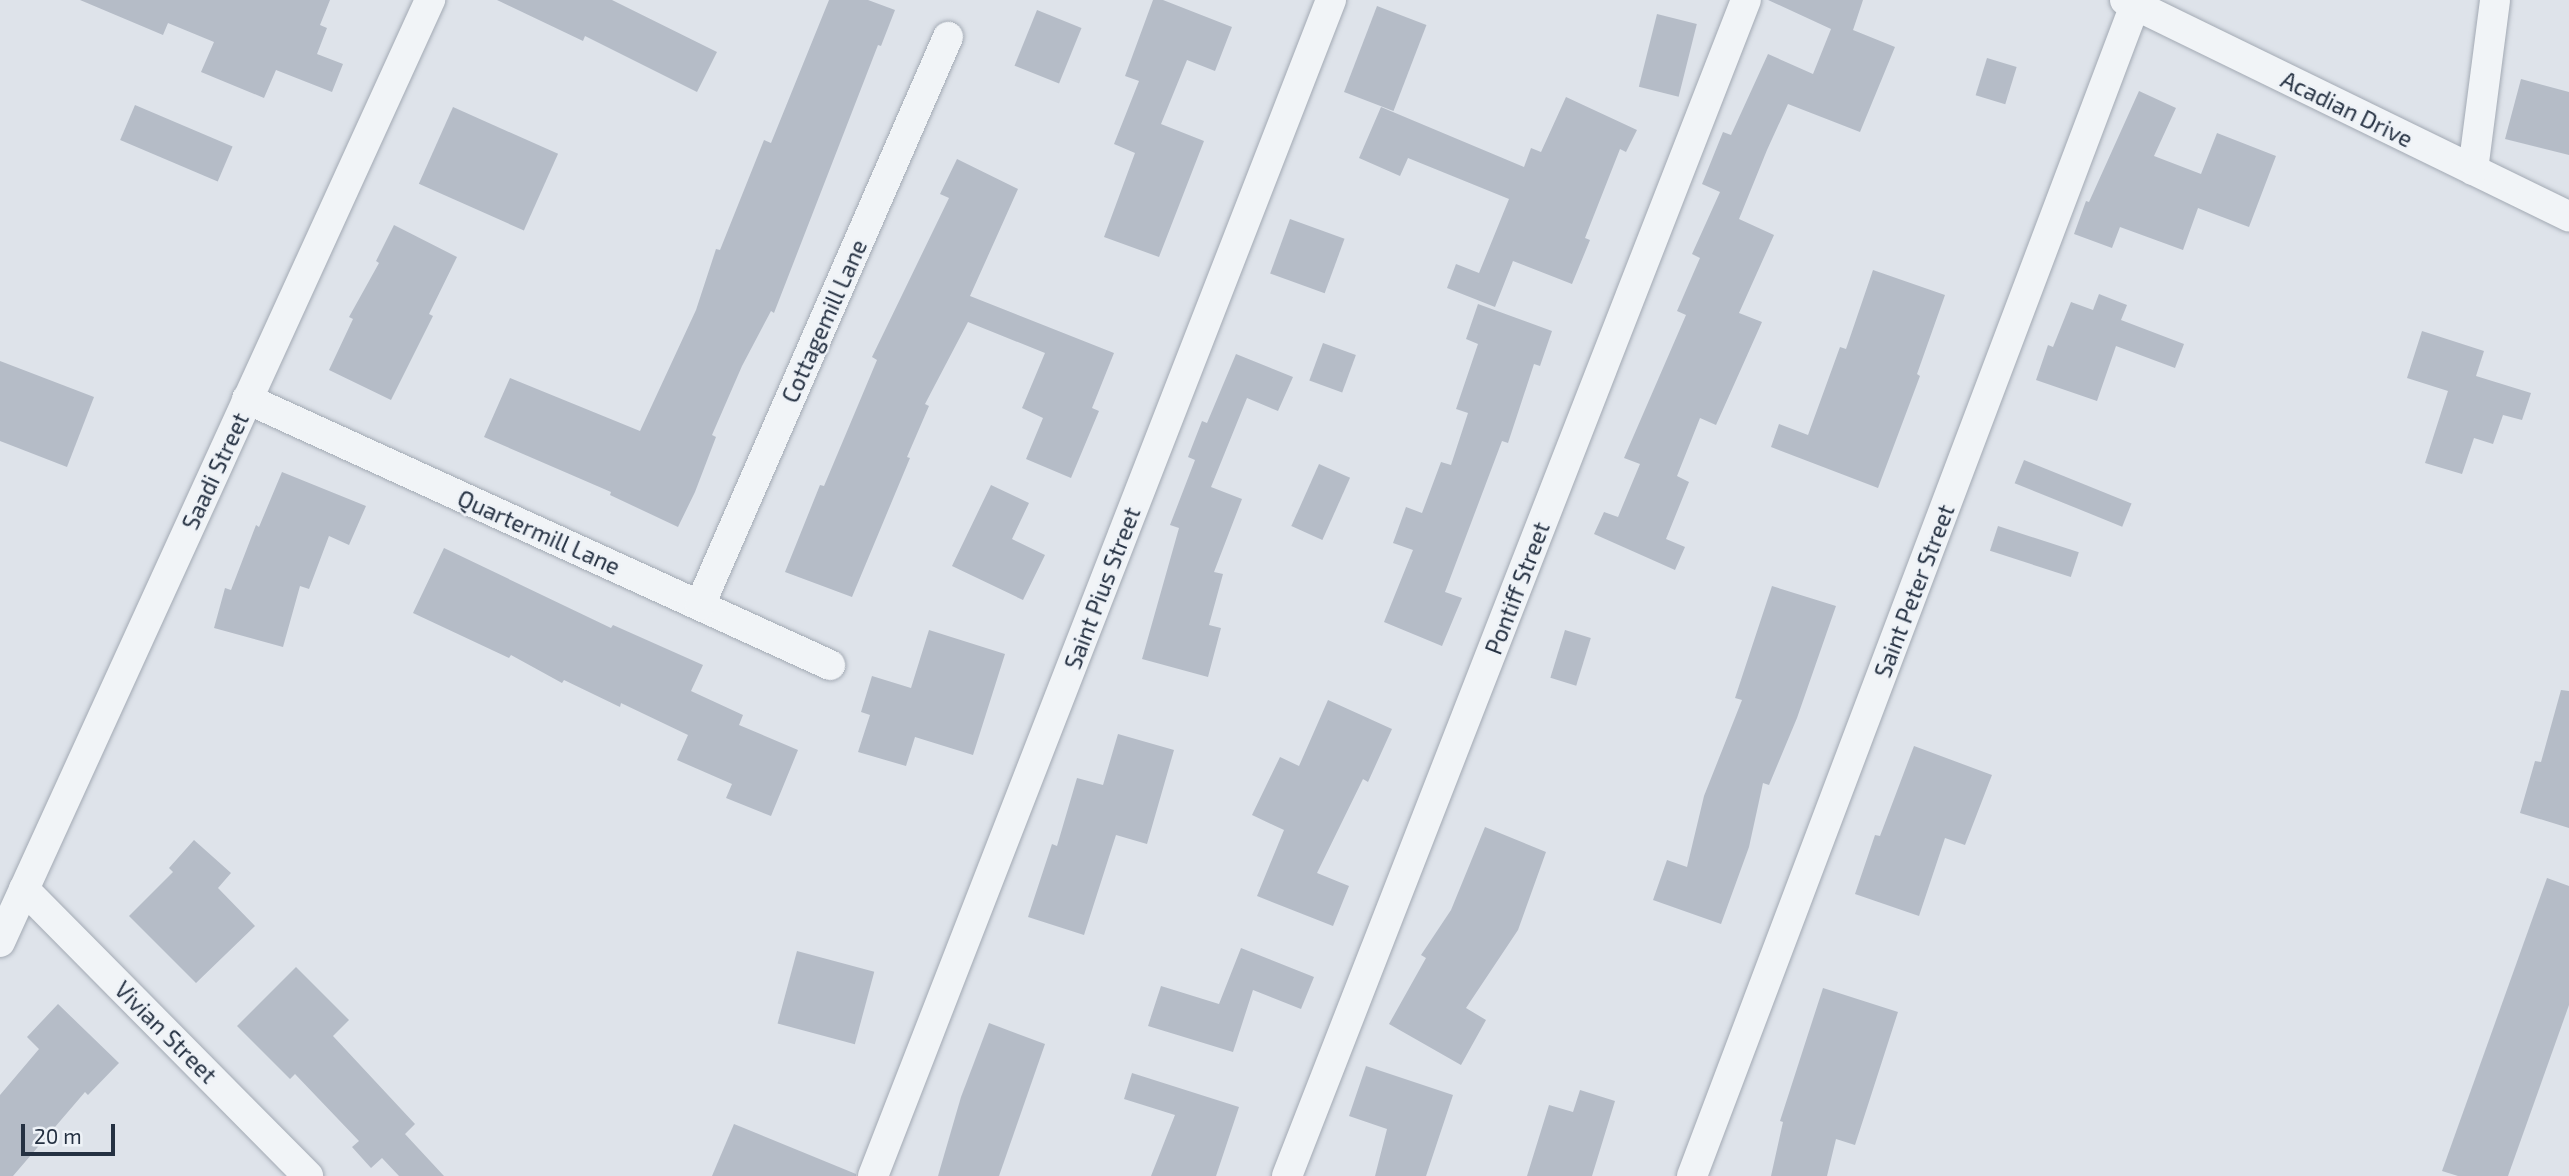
<!DOCTYPE html>
<style>
body{margin:0}
#map{position:relative;width:2569px;height:1176px;overflow:hidden;background:#dee3ea;font-family:"Exo 2",sans-serif}
div>[style]{position:absolute}
.building>*{inset:0;background:#b5bcc7;transform-origin:0 0}
.roads{filter:drop-shadow(0 0 2px #a3aab4) drop-shadow(0 0 2px #a3aab4)}
.street>*{height:30px;margin:-15px;padding:0 15px;transform-origin:15px;border-radius:15px;background:#f1f4f7}
span{translate:-50% -50%;white-space:nowrap;text-align:center;line-height:1.15;-webkit-text-stroke:5px #eef2f7;paint-order:stroke}
.street-label{font-size:23px;color:#253142}
.scale{position:absolute;left:21px;top:1124px;width:94px;height:32px;box-sizing:border-box;border:4px solid #253142;border-top:0;padding-left:9px;font-size:21px;line-height:24px;white-space:nowrap;color:#253142;-webkit-text-stroke:5px #eef2f7;paint-order:stroke}
</style>
<div id="map">
<div class="building">
<div style="clip-path:polygon(80px 0,330px 0,320px 25px,327px 28px,317px 54px,343px 64px,332px 92px,276px 70px,264px 98px,201px 72px,214px 42px,168px 23px,163px 35px)"></div>
<div style="clip-path:polygon(497px 0,612px 0,717px 52px,697px 92px,585px 36px,583px 41px)"></div>
<div style="clip-path:polygon(829px 0,868px 0,895px 10px,881px 46px,878px 45px,774px 313px,771px 311px,742px 366px,712px 435px,716px 437px,695px 492px,678px 527px,610px 495px,611px 492px,484px 437px,510px 378px,640px 431px,696px 310px,716px 249px,720px 250px,764px 140px,771px 143px)"></div>
<div style="clip-path:polygon(1153px 0,1163px 0,1232px 27px,1215px 71px,1187px 60px,1161px 124px,1204px 141px,1159px 257px,1104px 237px,1135px 153px,1114px 144px,1139px 81px,1125px 76px)"></div>
<div style="clip-path:polygon(1768px 0,1863px 0,1853px 30px,1895px 47px,1860px 132px,1788px 104px,1767px 150px,1739px 219px,1774px 235px,1739px 313px,1762px 322px,1716px 425px,1700px 418px,1677px 476px,1689px 482px,1666px 539px,1685px 547px,1675px 570px,1594px 534px,1604px 512px,1618px 517px,1640px 464px,1624px 458px,1686px 315px,1677px 311px,1700px 258px,1692px 254px,1720px 192px,1702px 184px,1723px 132px,1731px 135px,1768px 54px,1813px 74px,1831px 29px)"></div>
<div style="left:1377px;top:6px;width:53px;height:92px;rotate:21deg"></div>
<div style="left:1037px;top:10px;width:48px;height:60px;rotate:22deg"></div>
<div style="left:1657px;top:14px;width:41px;height:75px;rotate:14deg"></div>
<div style="left:1987px;top:58px;width:31px;height:39px;rotate:17deg"></div>
<div style="clip-path:polygon(2521px 79px,2569px 92px,2569px 155px,2505px 139px)"></div>
<div style="clip-path:polygon(2139px 91px,2176px 108px,2154px 156px,2201px 174px,2217px 133px,2276px 156px,2249px 227px,2198px 208px,2183px 250px,2120px 227px,2112px 248px,2074px 234px,2086px 201px,2089px 202px)"></div>
<div style="clip-path:polygon(1566px 97px,1637px 130px,1626px 152px,1620px 149px,1585px 238px,1590px 240px,1572px 284px,1513px 261px,1495px 307px,1447px 288px,1456px 264px,1479px 273px,1509px 199px,1408px 158px,1400px 176px,1359px 158px,1381px 107px,1524px 167px,1531px 148px,1541px 152px)"></div>
<div style="left:135px;top:105px;width:106px;height:38px;rotate:23deg"></div>
<div style="left:453px;top:107px;width:115px;height:84px;rotate:24deg"></div>
<div style="clip-path:polygon(957px 159px,1018px 189px,970px 296px,1114px 353px,1092px 408px,1099px 411px,1071px 478px,1026px 459px,1043px 418px,1022px 408px,1045px 353px,968px 322px,925px 404px,929px 406px,907px 457px,910px 458px,852px 597px,785px 572px,820px 485px,824px 486px,877px 360px,872px 357px,949px 198px,940px 194px)"></div>
<div style="left:1290px;top:219px;width:58px;height:58px;rotate:20deg"></div>
<div style="clip-path:polygon(394px 225px,457px 257px,429px 314px,433px 316px,391px 400px,329px 370px,353px 319px,349px 317px,379px 263px,376px 261px)"></div>
<div style="clip-path:polygon(1873px 270px,1945px 295px,1917px 374px,1920px 376px,1878px 488px,1771px 447px,1779px 424px,1808px 435px,1840px 347px,1846px 349px)"></div>
<div style="clip-path:polygon(2099px 294px,2127px 305px,2121px 320px,2184px 344px,2175px 368px,2116px 346px,2097px 401px,2036px 380px,2048px 345px,2053px 347px,2071px 302px,2093px 310px)"></div>
<div style="clip-path:polygon(1478px 304px,1552px 331px,1540px 366px,1534px 364px,1508px 443px,1502px 441px,1445px 592px,1462px 598px,1442px 646px,1384px 622px,1413px 550px,1393px 543px,1406px 507px,1422px 513px,1441px 462px,1451px 465px,1468px 413px,1456px 409px,1478px 344px,1466px 339px)"></div>
<div style="clip-path:polygon(2422px 331px,2484px 351px,2476px 376px,2531px 393px,2522px 420px,2503px 415px,2493px 444px,2474px 438px,2462px 474px,2425px 463px,2448px 391px,2407px 378px)"></div>
<div style="left:1323px;top:343px;width:35px;height:40px;rotate:20deg"></div>
<div style="clip-path:polygon(1236px 354px,1293px 377px,1278px 411px,1247px 398px,1211px 487px,1242px 499px,1214px 572px,1223px 574px,1209px 625px,1221px 628px,1208px 677px,1142px 659px,1179px 528px,1170px 525px,1195px 460px,1188px 457px,1202px 421px,1207px 423px)"></div>
<div style="clip-path:polygon(0 361px,94px 397px,67px 467px,0 441px)"></div>
<div style="left:2024px;top:460px;width:116px;height:25px;rotate:22deg"></div>
<div style="left:1319px;top:464px;width:34px;height:68px;rotate:24deg"></div>
<div style="clip-path:polygon(282px 472px,366px 506px,349px 545px,329px 536px,309px 589px,300px 586px,283px 647px,214px 628px,225px 588px,231px 590px,256px 525px,259px 527px)"></div>
<div style="clip-path:polygon(991px 485px,1029px 503px,1012px 539px,1045px 555px,1023px 600px,952px 566px)"></div>
<div style="left:1998px;top:526px;width:85px;height:26px;rotate:18deg"></div>
<div style="clip-path:polygon(444px 548px,611px 628px,613px 625px,703px 665px,691px 691px,743px 715px,739px 725px,798px 750px,771px 816px,726px 798px,732px 784px,677px 760px,688px 735px,621px 703px,620px 707px,564px 680px,562px 683px,511px 655px,509px 658px,413px 613px)"></div>
<div style="clip-path:polygon(1772px 586px,1836px 606px,1797px 718px,1769px 785px,1763px 783px,1749px 847px,1721px 924px,1653px 900px,1667px 860px,1687px 867px,1704px 796px,1742px 700px,1735px 698px)"></div>
<div style="clip-path:polygon(929px 630px,1005px 654px,973px 755px,915px 737px,906px 766px,858px 752px,870px 715px,861px 712px,872px 676px,911px 688px)"></div>
<div style="left:1565px;top:630px;width:27px;height:50px;rotate:17deg"></div>
<div style="clip-path:polygon(2561px 690px,2569px 691px,2569px 828px,2520px 813px,2535px 761px,2541px 762px)"></div>
<div style="clip-path:polygon(1328px 700px,1392px 729px,1368px 782px,1363px 779px,1317px 873px,1349px 886px,1333px 926px,1257px 896px,1284px 830px,1252px 815px,1280px 757px,1299px 766px)"></div>
<div style="clip-path:polygon(1118px 734px,1174px 750px,1147px 844px,1116px 835px,1084px 935px,1028px 917px,1052px 844px,1057px 846px,1077px 778px,1103px 785px)"></div>
<div style="clip-path:polygon(1914px 746px,1992px 775px,1965px 845px,1945px 838px,1919px 916px,1855px 894px,1875px 835px,1880px 836px)"></div>
<div style="clip-path:polygon(1485px 827px,1546px 852px,1518px 930px,1466px 1008px,1486px 1020px,1461px 1065px,1389px 1024px,1426px 958px,1421px 955px,1451px 910px)"></div>
<div style="clip-path:polygon(194px 840px,231px 873px,218px 888px,255px 926px,196px 983px,129px 916px,173px 872px,169px 868px)"></div>
<div style="clip-path:polygon(2547px 878px,2569px 886px,2569px 1005px,2508px 1176px,2458px 1176px,2442px 1171px)"></div>
<div style="clip-path:polygon(1241px 948px,1314px 977px,1301px 1009px,1253px 990px,1233px 1052px,1148px 1026px,1161px 986px,1219px 1004px)"></div>
<div style="left:797px;top:951px;width:80px;height:75px;rotate:15deg"></div>
<div style="clip-path:polygon(296px 967px,349px 1020px,333px 1036px,415px 1124px,405px 1134px,444px 1176px,399px 1176px,382px 1158px,371px 1168px,352px 1147px,359px 1141px,295px 1074px,290px 1079px,237px 1026px)"></div>
<div style="clip-path:polygon(1823px 988px,1898px 1012px,1855px 1145px,1836px 1139px,1827px 1176px,1771px 1176px,1783px 1122px,1780px 1121px)"></div>
<div style="clip-path:polygon(58px 1004px,119px 1063px,88px 1095px,85px 1092px,13px 1176px,0 1176px,0 1095px,39px 1049px,27px 1037px)"></div>
<div style="clip-path:polygon(989px 1023px,1045px 1044px,999px 1176px,938px 1176px,961px 1097px)"></div>
<div style="clip-path:polygon(1366px 1066px,1453px 1095px,1426px 1176px,1375px 1176px,1387px 1129px,1349px 1116px)"></div>
<div style="clip-path:polygon(1132px 1073px,1239px 1107px,1216px 1176px,1151px 1176px,1175px 1115px,1124px 1099px)"></div>
<div style="clip-path:polygon(1580px 1090px,1615px 1101px,1592px 1176px,1527px 1176px,1549px 1105px,1573px 1112px)"></div>
<div style="clip-path:polygon(734px 1124px,856px 1174px,856px 1176px,712px 1176px)"></div>
</div>
<div class="roads">
<div class="street">
<div style="left:2125px;top:0;width:494px;rotate:26deg"></div>
<div style="left:2473px;top:170px;width:171px;rotate:-82.6deg"></div>
<div style="left:247px;top:399px;width:641px;rotate:24.53deg"></div>
<div style="left:700px;top:605px;width:620px;rotate:-66.41deg"></div>
<div style="left:24px;top:889px;width:404px;rotate:45.3deg"></div>
<div style="left:0;top:942px;width:1036px;rotate:-65.46deg"></div>
<div style="left:873px;top:1176px;width:1262px;rotate:-68.72deg"></div>
<div style="left:1287px;top:1176px;width:1262px;rotate:-68.68deg"></div>
<div style="left:1692px;top:1176px;width:1252px;rotate:-69.28deg"></div>
</div>
</div>
<div class="street-label">
<span style="left:2347px;top:109px;rotate:26deg">Acadian Drive</span>
<span style="left:824px;top:321px;rotate:-66deg">Cottagemill Lane</span>
<span style="left:215px;top:471px;rotate:-65deg">Saadi Street</span>
<span style="left:539px;top:532px;rotate:24deg">Quartermill Lane</span>
<span style="left:1102px;top:588px;rotate:-69deg">Saint Pius Street</span>
<span style="left:1517px;top:588px;rotate:-69deg">Pontiff Street</span>
<span style="left:1914px;top:591px;rotate:-69deg">Saint Peter Street</span>
<span style="left:166px;top:1032px;rotate:45deg">Vivian Street</span>
</div>
<div class="scale">20 m</div>
</div>
